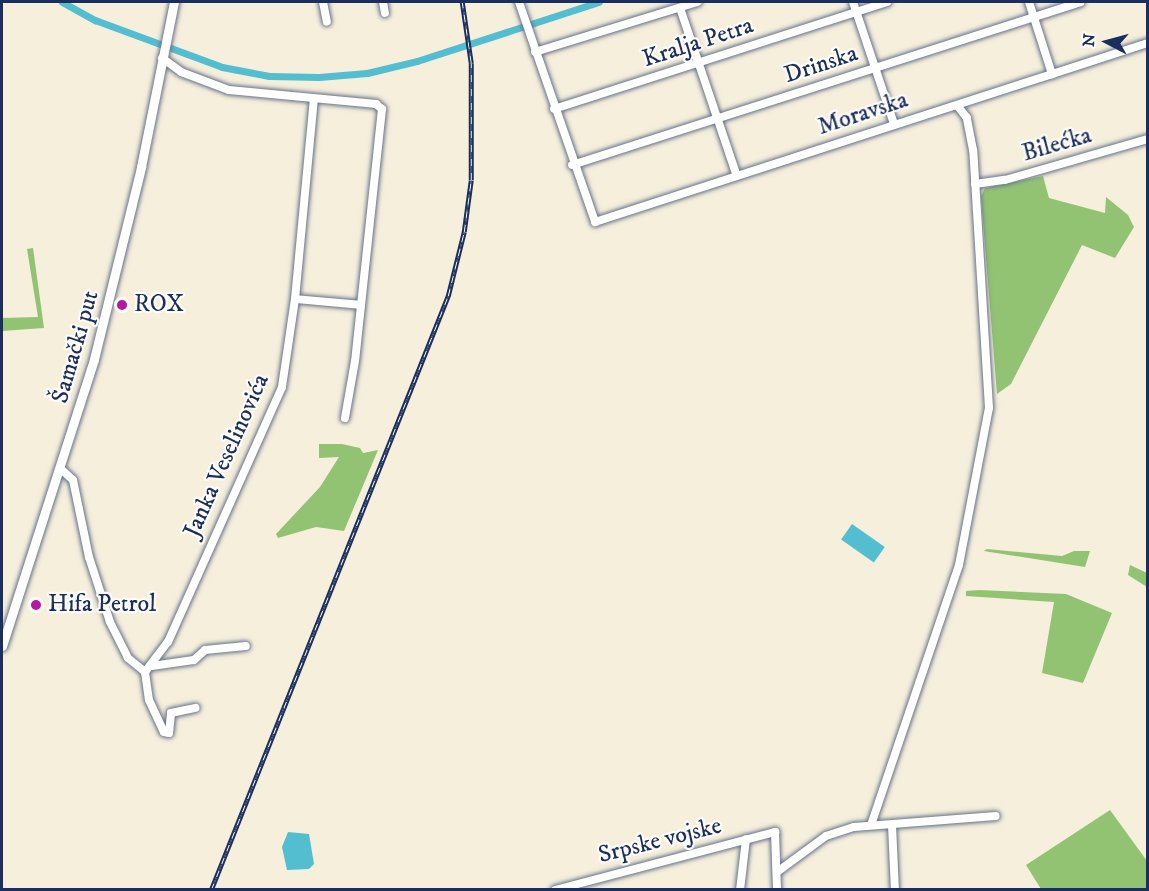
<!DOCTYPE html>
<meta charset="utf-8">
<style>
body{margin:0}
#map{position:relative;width:1149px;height:891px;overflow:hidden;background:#f5efdc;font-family:"IM FELL DW Pica",serif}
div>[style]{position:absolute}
.green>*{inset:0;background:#92c373}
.water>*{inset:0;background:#53becf;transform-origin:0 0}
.canal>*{height:7px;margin:-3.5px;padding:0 3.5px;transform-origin:3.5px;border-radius:3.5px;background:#53becf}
.roads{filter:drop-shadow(0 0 2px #67728a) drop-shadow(0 0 2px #67728a)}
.minor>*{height:8px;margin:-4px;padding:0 4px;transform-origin:4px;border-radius:4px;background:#fff}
.major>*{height:9px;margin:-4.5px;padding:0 4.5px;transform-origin:4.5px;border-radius:4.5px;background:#fff}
.rail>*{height:4.5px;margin-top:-2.25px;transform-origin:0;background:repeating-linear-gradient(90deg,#fdfcf7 0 7px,#1b2f5e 0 14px);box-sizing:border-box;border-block:2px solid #1b2f5e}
.dots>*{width:16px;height:16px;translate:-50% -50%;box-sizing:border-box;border:3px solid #fdfcf7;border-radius:50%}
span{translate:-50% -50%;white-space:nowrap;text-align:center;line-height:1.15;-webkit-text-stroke:4.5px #fdfcf7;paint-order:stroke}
.street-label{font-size:24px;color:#1b2f5e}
.poi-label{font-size:24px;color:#1b2f5e}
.left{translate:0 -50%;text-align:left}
.frame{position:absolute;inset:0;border:3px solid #1b2f5e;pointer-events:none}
.north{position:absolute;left:1077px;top:12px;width:60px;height:60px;-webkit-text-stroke:4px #fdfcf7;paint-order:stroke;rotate:276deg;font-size:16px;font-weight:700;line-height:24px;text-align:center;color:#1b2f5e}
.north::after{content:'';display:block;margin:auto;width:21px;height:27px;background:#1b2f5e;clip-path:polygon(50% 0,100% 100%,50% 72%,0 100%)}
</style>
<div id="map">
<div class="green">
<div style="clip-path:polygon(1043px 176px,1049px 198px,1105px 213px,1106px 197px,1128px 215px,1134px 227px,1115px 258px,1082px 245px,1011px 384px,997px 394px,981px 196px,985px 188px)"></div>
<div style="clip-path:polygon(33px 248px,44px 328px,2px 331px,2px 318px,38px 317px,27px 249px)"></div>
<div style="clip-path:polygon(319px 444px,342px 444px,360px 448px,363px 453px,378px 450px,344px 531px,316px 527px,278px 538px,276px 534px,320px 487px,339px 457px,319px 458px)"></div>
<div style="clip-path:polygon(987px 549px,1062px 556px,1074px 551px,1090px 551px,1085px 567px,984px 551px)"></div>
<div style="clip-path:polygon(1130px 565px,1147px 573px,1147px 587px,1128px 575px)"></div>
<div style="clip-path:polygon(979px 590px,1066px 594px,1112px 613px,1083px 683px,1042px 673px,1054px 602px,966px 596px,966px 591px)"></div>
<div style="clip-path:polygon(1110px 810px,1147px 861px,1147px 889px,1041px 889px,1026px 865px)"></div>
</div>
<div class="water">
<div style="left:852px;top:524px;width:40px;height:19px;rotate:35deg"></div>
<div style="clip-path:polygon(288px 832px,309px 834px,314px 864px,309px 869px,287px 870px,282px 847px)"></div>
</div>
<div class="canal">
<div style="left:62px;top:2px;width:38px;rotate:29deg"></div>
<div style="left:95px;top:20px;width:135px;rotate:20.3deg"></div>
<div style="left:222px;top:67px;width:48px;rotate:10.8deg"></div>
<div style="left:269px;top:76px;width:50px;rotate:1.1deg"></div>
<div style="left:319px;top:77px;width:48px;rotate:-4.8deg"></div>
<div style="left:367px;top:73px;width:51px;rotate:-13.5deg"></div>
<div style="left:417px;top:61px;width:191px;rotate:-18deg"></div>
</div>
<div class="roads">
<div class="minor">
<div style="left:323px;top:2px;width:20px;rotate:79deg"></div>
<div style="left:383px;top:2px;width:11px;rotate:80deg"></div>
<div style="left:519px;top:2px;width:233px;rotate:70.9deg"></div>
<div style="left:595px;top:222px;width:581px;rotate:-17.94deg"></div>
<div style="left:853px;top:2px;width:129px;rotate:71.4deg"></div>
<div style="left:1029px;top:2px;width:76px;rotate:72.3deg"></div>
<div style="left:680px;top:8px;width:177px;rotate:71.3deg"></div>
<div style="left:535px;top:52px;width:170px;rotate:-17.1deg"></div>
<div style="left:162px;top:58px;width:24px;rotate:36deg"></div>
<div style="left:181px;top:72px;width:51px;rotate:20.6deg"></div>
<div style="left:229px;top:90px;width:148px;rotate:5.4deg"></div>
<div style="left:376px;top:104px;width:8px;rotate:40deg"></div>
<div style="left:382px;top:109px;width:253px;rotate:96.1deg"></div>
<div style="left:355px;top:361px;width:58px;rotate:100deg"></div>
<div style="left:554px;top:109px;width:350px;rotate:-17.8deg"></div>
<div style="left:572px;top:165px;width:534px;rotate:-17.76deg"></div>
<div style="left:975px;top:184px;width:30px;rotate:-8deg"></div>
<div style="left:1005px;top:180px;width:149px;rotate:-16deg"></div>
<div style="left:295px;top:299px;width:66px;rotate:5.2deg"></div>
<div style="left:61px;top:469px;width:16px;rotate:43deg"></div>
<div style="left:73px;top:480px;width:79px;rotate:78.3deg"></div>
<div style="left:89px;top:557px;width:68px;rotate:72.1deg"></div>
<div style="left:110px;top:622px;width:40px;rotate:63.4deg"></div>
<div style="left:128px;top:658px;width:22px;rotate:39deg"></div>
<div style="left:145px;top:672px;width:28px;rotate:82deg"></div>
<div style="left:149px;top:700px;width:35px;rotate:65deg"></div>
<div style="left:164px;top:732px;width:5px;rotate:11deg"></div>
<div style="left:169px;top:733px;width:20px;rotate:-84deg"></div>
<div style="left:171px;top:713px;width:25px;rotate:-12deg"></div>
<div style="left:152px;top:666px;width:42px;rotate:-8.1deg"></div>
<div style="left:194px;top:660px;width:15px;rotate:-42deg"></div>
<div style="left:205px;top:650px;width:41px;rotate:-5.6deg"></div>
<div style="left:145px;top:672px;width:38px;rotate:-53deg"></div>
<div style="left:168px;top:642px;width:279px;rotate:-65.9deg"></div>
<div style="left:282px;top:387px;width:89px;rotate:-81.6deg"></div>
<div style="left:295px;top:299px;width:201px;rotate:-84.6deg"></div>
<div style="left:871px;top:825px;width:274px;rotate:-71.3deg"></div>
<div style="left:959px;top:565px;width:160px;rotate:-79.2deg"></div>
<div style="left:989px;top:408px;width:258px;rotate:-93.5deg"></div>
<div style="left:973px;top:150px;width:33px;rotate:-101deg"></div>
<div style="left:967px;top:118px;width:16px;rotate:-128deg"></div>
<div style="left:892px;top:825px;width:65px;rotate:87.4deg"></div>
<div style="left:777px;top:872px;width:61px;rotate:-36.3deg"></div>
<div style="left:826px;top:836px;width:29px;rotate:-18deg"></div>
<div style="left:854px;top:827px;width:142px;rotate:-4.4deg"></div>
<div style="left:555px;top:890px;width:228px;rotate:-14.8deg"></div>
<div style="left:775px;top:832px;width:58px;rotate:88deg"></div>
<div style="left:740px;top:890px;width:51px;rotate:-83.3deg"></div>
</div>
<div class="major">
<div style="left:2px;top:646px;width:301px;rotate:-72.2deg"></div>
<div style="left:94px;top:359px;width:198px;rotate:-76.2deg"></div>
<div style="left:141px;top:167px;width:168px;rotate:-78.7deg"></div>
</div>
</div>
<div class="rail">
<div style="left:211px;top:890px;width:640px;rotate:-68.25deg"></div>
<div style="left:448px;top:296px;width:66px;rotate:-76deg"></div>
<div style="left:464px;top:232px;width:52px;rotate:-82.3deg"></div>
<div style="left:471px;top:180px;width:117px;rotate:-90deg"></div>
<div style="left:471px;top:63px;width:62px;rotate:-98.4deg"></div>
</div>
<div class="dots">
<div style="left:122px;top:305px;background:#b5179e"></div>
<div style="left:36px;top:605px;background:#b5179e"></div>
</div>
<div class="street-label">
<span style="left:698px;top:43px;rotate:-18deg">Kralja Petra</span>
<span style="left:821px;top:65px;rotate:-18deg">Drinska</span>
<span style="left:863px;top:114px;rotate:-18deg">Moravska</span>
<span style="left:1057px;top:145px;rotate:-16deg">Bilećka</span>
<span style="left:76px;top:347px;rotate:-74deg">Šamački put</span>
<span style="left:227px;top:456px;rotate:-66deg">Janka Veselinovića</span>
<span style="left:660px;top:841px;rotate:-14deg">Srpske vojske</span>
</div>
<div class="poi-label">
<span class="left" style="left:134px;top:305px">ROX</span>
<span class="left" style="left:48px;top:605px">Hifa Petrol</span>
</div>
<div class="frame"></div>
<div class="north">N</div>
</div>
